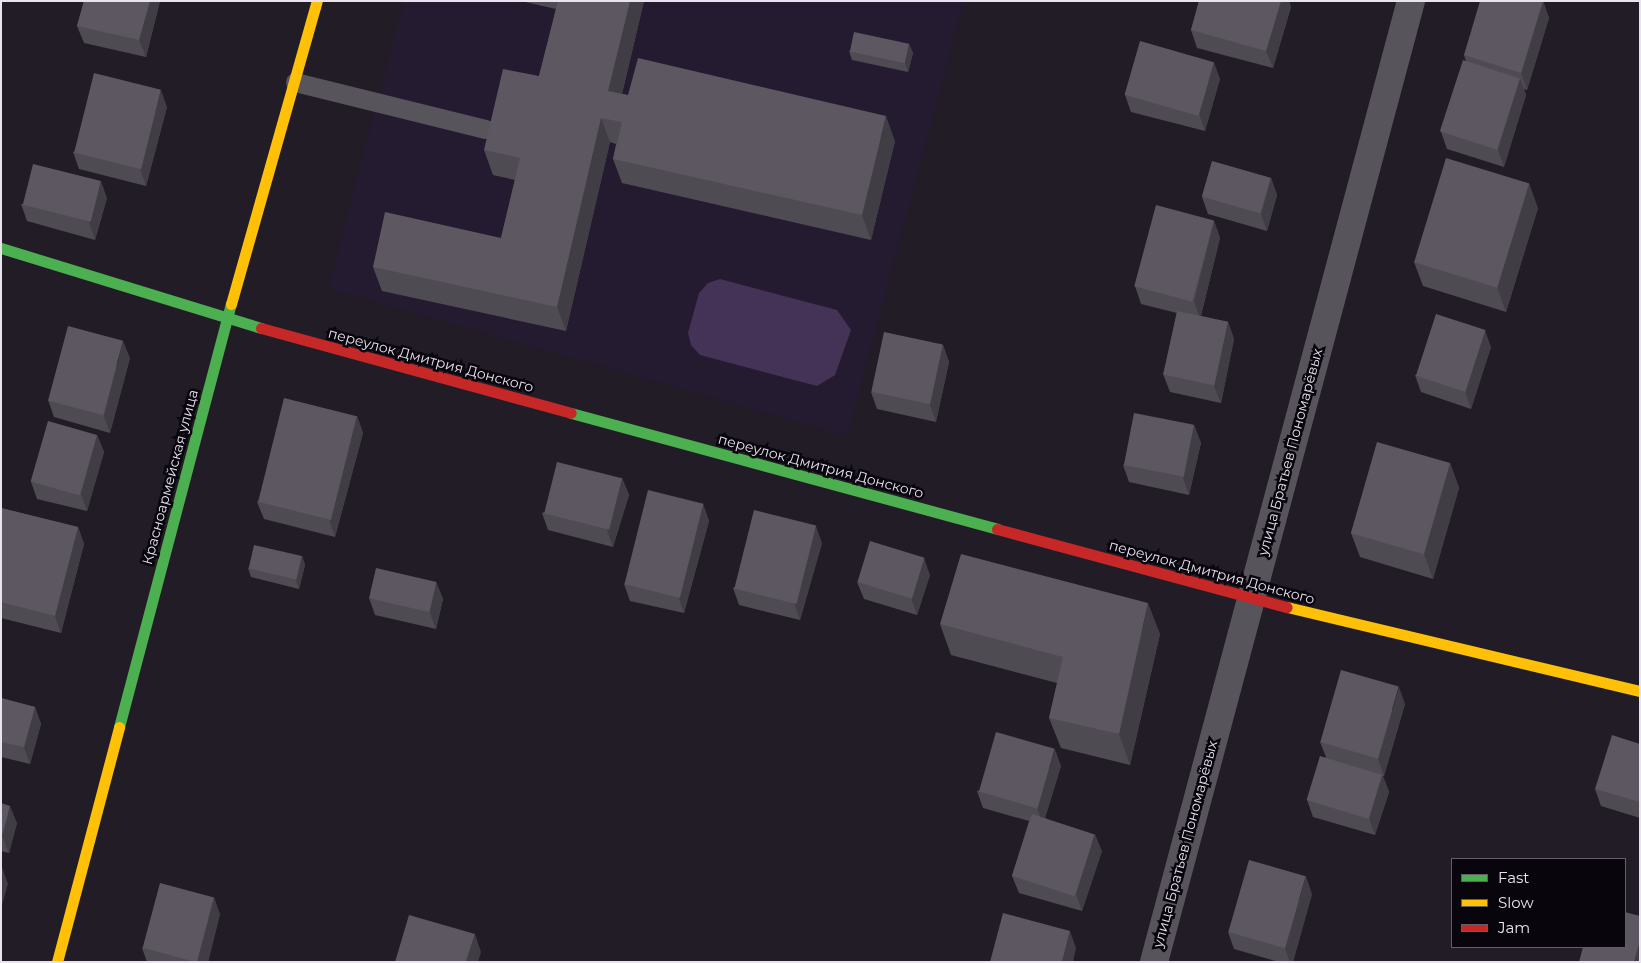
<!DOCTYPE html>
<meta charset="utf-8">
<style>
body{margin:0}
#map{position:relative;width:1641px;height:963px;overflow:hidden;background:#211c26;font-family:Montserrat,sans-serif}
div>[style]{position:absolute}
.built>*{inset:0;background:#251b31}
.green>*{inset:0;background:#443257}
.lane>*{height:19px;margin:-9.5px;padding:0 9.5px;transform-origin:9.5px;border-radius:9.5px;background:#58545c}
.street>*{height:28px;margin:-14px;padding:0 14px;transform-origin:14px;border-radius:14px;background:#58545c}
.fast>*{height:11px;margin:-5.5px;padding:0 5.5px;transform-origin:5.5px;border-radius:5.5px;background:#4caf50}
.slow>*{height:11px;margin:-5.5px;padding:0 5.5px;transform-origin:5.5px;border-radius:5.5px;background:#ffc107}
.jam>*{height:11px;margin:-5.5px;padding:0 5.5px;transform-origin:5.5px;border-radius:5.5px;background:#c62828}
.wall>*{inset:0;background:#4f4b53}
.shaded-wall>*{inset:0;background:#403d44}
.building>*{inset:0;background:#5c5761;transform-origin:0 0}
span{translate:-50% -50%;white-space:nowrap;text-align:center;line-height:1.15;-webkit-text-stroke:5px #08050d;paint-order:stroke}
.street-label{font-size:14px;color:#e9e3f0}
.frame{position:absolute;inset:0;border:2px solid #e9e3f0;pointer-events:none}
.legend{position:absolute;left:1451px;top:858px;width:175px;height:90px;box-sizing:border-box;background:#08050d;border:1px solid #625e68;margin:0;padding:6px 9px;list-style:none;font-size:15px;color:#e9e3f0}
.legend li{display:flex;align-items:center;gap:10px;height:25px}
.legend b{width:25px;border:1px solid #625e68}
</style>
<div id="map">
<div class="built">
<div style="clip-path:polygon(404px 1px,964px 1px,847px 436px,328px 288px)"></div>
</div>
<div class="green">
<div style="clip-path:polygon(720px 279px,837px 310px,851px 330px,835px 375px,817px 386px,700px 355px,691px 345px,688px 333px,699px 293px,708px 283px)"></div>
</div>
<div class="lane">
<div style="left:295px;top:82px;width:196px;rotate:13.9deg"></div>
</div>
<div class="street">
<div style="left:1154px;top:962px;width:995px;rotate:-75.03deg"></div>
</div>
<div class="fast">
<div style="left:1px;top:248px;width:272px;rotate:17.1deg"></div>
<div style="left:571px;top:413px;width:442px;rotate:15.2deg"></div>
<div style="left:119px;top:727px;width:438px;rotate:-75.2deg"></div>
</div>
<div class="slow">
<div style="left:231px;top:304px;width:315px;rotate:-74.2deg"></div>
<div style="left:1287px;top:607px;width:363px;rotate:13.4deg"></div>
<div style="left:57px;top:962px;width:243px;rotate:-75.2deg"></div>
</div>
<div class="jam">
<div style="left:261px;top:328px;width:321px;rotate:15.3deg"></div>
<div style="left:997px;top:529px;width:300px;rotate:15.1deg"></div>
</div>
<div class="wall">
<div style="clip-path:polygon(84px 1px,160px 1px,146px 57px,84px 43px,77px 26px)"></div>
<div style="clip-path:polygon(521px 1px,644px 1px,622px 94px,895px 141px,871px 240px,622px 183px,613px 159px,616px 144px,610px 142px,566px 331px,382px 291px,373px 267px,501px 238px,515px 180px,493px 175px,484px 150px,539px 76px,556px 9px)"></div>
<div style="clip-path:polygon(1199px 1px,1289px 1px,1291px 7px,1273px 68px,1197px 48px,1191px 30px)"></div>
<div style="clip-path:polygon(1543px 1px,1549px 18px,1527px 90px,1524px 89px,1526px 95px,1504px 167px,1447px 149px,1441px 132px,1466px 61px,1464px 55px)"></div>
<div style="clip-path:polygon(909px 44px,913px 53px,908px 72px,852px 60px,849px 51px)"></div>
<div style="clip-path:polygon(1220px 79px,1205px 131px,1131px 112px,1125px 95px)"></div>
<div style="clip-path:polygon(167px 107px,146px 186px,79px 169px,73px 152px)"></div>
<div style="clip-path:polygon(1271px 178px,1277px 195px,1267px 231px,1208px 214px,1202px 197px)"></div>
<div style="clip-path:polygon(107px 198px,95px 240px,27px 221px,21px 204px)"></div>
<div style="clip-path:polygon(1538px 208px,1506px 312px,1423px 286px,1414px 262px)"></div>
<div style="clip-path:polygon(1214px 221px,1220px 238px,1201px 316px,1228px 322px,1234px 339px,1221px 403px,1170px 392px,1163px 374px,1177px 313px,1141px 304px,1135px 286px)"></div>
<div style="clip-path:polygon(943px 345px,949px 362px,936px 422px,877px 409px,871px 392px)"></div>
<div style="clip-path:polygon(1491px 347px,1471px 409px,1421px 392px,1415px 375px)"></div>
<div style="clip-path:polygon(130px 358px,110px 433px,54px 417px,48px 400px)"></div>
<div style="clip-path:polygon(357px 416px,363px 433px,335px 537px,264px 519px,257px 502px)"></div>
<div style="clip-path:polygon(1194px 425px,1201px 443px,1189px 495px,1129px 482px,1123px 465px)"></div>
<div style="clip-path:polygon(97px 435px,104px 452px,87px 511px,37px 499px,31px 482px)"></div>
<div style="clip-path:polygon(1450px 463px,1459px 488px,1433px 579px,1360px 557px,1351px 533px)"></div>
<div style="clip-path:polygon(622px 478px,629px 495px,613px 547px,548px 530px,542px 513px)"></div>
<div style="clip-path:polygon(703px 504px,709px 521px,684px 613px,630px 601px,624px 584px)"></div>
<div style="clip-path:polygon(1px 508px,78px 527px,84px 544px,61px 633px,1px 618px)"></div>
<div style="clip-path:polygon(822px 543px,800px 620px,739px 605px,733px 588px)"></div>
<div style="clip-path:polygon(302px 556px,305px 565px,299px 589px,251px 577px,248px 568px)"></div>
<div style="clip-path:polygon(930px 575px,917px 615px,864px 599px,857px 582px)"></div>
<div style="clip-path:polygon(436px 582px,443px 599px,436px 629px,375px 615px,369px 598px)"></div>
<div style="clip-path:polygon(940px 624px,1160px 634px,1130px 765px,1061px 748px,1049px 718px,1057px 683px,951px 655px)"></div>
<div style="clip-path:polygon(1px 698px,35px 707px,41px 724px,30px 764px,1px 757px)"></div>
<div style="clip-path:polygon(1405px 704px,1384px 776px,1383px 776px,1389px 792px,1375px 835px,1313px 817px,1307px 800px,1326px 757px,1320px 742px)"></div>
<div style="clip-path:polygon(1640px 744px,1640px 818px,1601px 806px,1595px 789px)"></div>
<div style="clip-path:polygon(1061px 766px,1045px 818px,1102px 851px,1082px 911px,1019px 893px,1012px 876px,1029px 821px,983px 808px,977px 791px)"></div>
<div style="clip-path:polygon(1px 803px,17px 823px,9px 853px,1px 851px)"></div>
<div style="clip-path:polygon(1312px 894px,1293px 962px,1279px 962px,1234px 949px,1228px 932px)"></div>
<div style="clip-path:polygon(220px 914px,208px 962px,147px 962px,142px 948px)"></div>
</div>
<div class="shaded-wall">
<div style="clip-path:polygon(150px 1px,160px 1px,146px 57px,139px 40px)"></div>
<div style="clip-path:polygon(630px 1px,644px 1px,617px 115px,608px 91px)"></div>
<div style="clip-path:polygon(1281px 1px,1289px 1px,1291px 7px,1273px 68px,1266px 51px)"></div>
<div style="clip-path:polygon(1543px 1px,1549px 18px,1527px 90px,1521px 73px)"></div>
<div style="clip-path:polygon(909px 44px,913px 53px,908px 72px,905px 63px)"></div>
<div style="clip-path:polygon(1214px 62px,1220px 79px,1205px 131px,1199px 114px)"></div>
<div style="clip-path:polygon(1520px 78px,1526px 95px,1504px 167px,1498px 150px)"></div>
<div style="clip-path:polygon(161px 90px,167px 107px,146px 186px,140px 169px)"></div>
<div style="clip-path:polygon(886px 116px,895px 141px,871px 240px,862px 215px)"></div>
<div style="clip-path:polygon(601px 118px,610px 142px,566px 331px,557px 307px)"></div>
<div style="clip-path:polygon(1271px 178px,1277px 195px,1267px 231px,1261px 214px)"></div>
<div style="clip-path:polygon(101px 181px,107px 198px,95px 240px,89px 222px)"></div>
<div style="clip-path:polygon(1529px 183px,1538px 208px,1506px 312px,1497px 287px)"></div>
<div style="clip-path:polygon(1214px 221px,1220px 238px,1200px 319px,1194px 301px)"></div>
<div style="clip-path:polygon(1228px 322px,1234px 339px,1221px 403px,1214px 386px)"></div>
<div style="clip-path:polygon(1485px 330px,1491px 347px,1471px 409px,1465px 391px)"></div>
<div style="clip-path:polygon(123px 341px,130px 358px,110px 433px,104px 416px)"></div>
<div style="clip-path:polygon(943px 345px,949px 362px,936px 422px,930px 405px)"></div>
<div style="clip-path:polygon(357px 416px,363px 433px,335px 537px,329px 519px)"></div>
<div style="clip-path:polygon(1194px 425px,1201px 443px,1189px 495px,1183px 478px)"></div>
<div style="clip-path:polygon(97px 435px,104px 452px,87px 511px,81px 494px)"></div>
<div style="clip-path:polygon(1450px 463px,1459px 488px,1433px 579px,1424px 554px)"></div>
<div style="clip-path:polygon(622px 478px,629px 495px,613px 547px,607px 530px)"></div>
<div style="clip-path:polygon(703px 504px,709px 521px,684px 613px,678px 596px)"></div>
<div style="clip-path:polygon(816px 526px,822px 543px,800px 620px,794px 603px)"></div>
<div style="clip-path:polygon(78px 527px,84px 544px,61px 633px,55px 616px)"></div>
<div style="clip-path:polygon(302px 556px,305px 565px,299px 589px,296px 580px)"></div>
<div style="clip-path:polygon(924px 558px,930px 575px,917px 615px,911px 598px)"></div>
<div style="clip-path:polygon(436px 582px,443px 599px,436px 629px,429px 611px)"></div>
<div style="clip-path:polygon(1148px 603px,1160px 634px,1130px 765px,1119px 734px)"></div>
<div style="clip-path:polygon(1399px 687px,1405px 704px,1384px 776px,1378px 759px)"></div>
<div style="clip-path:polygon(35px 707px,41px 724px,30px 764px,24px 747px)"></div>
<div style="clip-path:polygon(1055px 749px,1061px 766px,1043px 825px,1037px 808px)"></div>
<div style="clip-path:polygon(1382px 775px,1389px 792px,1375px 835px,1369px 818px)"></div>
<div style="clip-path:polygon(10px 806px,17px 823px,9px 853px,2px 836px)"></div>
<div style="clip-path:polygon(1095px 834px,1102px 851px,1082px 911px,1076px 894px)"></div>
<div style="clip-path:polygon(2px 867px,8px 884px,1px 908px,1px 869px)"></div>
<div style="clip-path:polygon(1306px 876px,1312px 894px,1293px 962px,1290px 962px,1285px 948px)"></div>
<div style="clip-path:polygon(214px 897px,220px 914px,208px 962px,197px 962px)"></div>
<div style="clip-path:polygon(1070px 931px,1076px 948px,1073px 962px,1062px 962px)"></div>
<div style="clip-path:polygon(475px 934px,481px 952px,478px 962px,466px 962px)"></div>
<div style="clip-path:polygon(1640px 941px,1640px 962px,1634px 962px)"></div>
</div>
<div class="building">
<div style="clip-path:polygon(84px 1px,150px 1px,139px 40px,77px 26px)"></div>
<div style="clip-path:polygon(558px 1px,630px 1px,608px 91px,628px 95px,638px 58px,886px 116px,862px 215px,613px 159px,622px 122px,601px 118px,557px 307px,373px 267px,385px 212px,501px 238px,520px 158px,484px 150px,503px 69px,539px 76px)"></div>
<div style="clip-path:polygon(1199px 1px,1281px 1px,1266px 51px,1191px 30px)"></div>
<div style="clip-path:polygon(1480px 1px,1543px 1px,1521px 73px,1464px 55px)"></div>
<div style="left:854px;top:32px;width:56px;height:20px;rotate:12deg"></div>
<div style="left:1140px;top:41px;width:77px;height:56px;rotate:16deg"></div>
<div style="left:1463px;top:60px;width:60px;height:75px;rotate:18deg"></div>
<div style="left:94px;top:73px;width:69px;height:82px;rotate:14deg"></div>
<div style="left:1446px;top:158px;width:87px;height:109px;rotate:17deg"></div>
<div style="left:1212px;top:161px;width:61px;height:37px;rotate:16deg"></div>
<div style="left:33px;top:164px;width:70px;height:42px;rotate:14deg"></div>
<div style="left:1156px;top:205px;width:60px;height:84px;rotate:15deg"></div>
<div style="left:1177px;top:311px;width:52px;height:65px;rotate:12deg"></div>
<div style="left:1436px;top:314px;width:52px;height:65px;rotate:18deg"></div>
<div style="left:68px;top:326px;width:57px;height:77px;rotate:15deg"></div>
<div style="left:884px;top:332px;width:60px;height:61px;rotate:12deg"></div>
<div style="left:284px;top:398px;width:75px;height:107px;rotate:14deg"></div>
<div style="left:1134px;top:413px;width:61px;height:53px;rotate:11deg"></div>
<div style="left:48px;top:421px;width:51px;height:63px;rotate:16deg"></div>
<div style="left:1377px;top:442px;width:76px;height:95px;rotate:16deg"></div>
<div style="left:557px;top:462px;width:67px;height:53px;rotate:14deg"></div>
<div style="left:648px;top:490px;width:57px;height:97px;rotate:14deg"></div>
<div style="clip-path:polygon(1px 508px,78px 527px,55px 616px,1px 602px)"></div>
<div style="left:754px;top:510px;width:64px;height:81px;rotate:14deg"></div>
<div style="left:870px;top:541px;width:57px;height:43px;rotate:17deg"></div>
<div style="left:254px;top:545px;width:49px;height:24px;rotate:13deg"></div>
<div style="clip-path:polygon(961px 554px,1148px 603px,1119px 734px,1049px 718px,1063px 657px,940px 624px)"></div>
<div style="left:376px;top:568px;width:62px;height:31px;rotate:13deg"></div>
<div style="left:1341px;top:670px;width:60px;height:75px;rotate:16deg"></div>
<div style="clip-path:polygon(1px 698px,35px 707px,24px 747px,1px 742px)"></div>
<div style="left:996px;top:732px;width:61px;height:62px;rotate:16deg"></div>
<div style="clip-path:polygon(1612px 735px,1640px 744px,1640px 802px,1595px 789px)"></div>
<div style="left:1320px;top:756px;width:65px;height:46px;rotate:17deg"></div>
<div style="clip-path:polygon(1px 803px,10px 806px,2px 836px,1px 836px)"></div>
<div style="left:1032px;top:814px;width:66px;height:65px;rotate:18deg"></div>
<div style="left:1249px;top:860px;width:59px;height:75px;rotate:16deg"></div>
<div style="left:160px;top:883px;width:56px;height:67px;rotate:15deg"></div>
<div style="clip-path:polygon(1625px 912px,1640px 916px,1640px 941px,1634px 962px,1579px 962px,1583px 947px,1625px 947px)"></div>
<div style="clip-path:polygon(1003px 913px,1070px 931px,1062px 962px,990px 962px)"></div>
<div style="clip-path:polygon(409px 915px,475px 934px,466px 962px,395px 962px)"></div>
</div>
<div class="street-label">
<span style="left:431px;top:360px;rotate:15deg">переулок Дмитрия Донского</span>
<span style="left:1290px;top:452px;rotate:-75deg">улица Братьев Пономарёвых</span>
<span style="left:821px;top:466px;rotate:15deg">переулок Дмитрия Донского</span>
<span style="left:170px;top:477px;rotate:-75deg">Красноармейская улица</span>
<span style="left:1212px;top:572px;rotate:15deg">переулок Дмитрия Донского</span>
<span style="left:1185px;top:844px;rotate:-75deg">улица Братьев Пономарёвых</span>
</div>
<div class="frame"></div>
<ul class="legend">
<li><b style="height:6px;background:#4caf50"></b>Fast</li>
<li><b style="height:6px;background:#ffc107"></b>Slow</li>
<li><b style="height:6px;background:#c62828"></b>Jam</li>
</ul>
</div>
